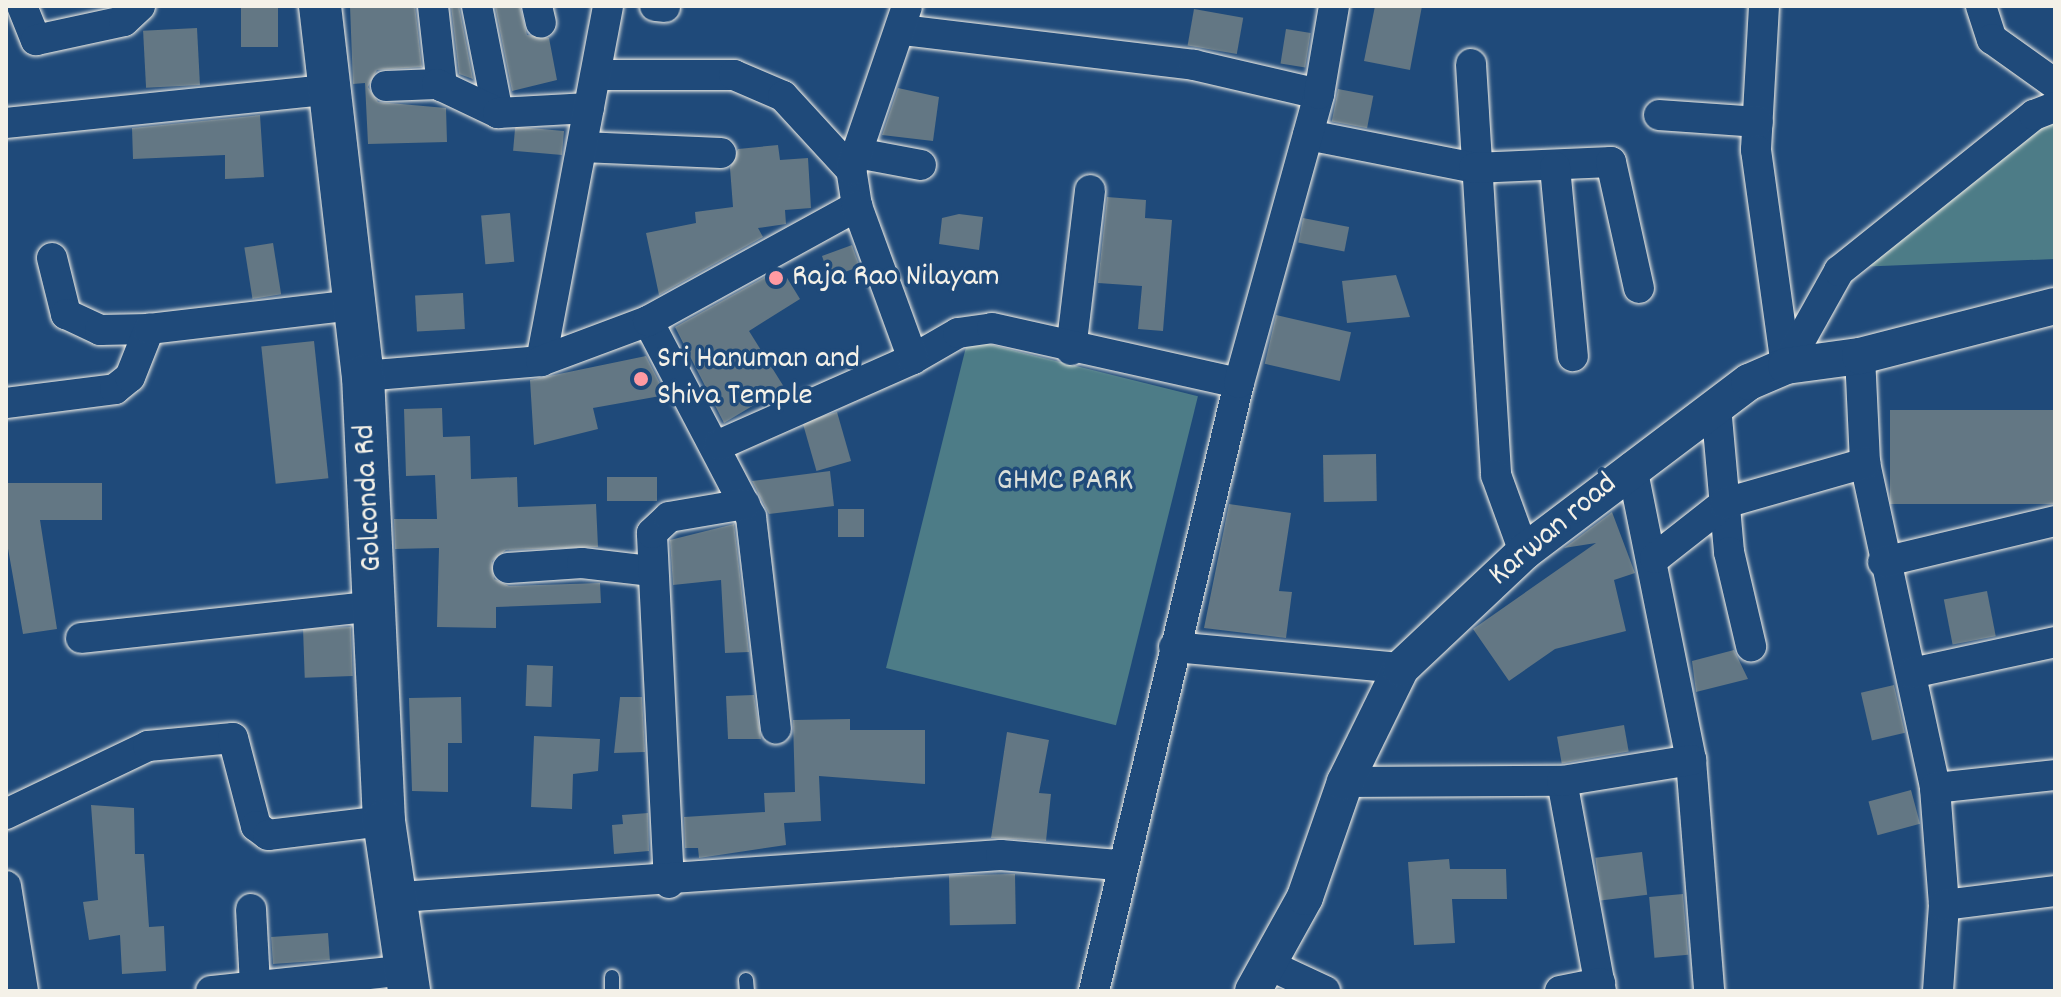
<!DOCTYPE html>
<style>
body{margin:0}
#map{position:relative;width:2061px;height:997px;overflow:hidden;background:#1f4a7a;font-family:Dekko,sans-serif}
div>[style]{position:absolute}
.green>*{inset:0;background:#4d7c87;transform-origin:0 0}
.building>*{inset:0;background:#637784;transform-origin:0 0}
.roads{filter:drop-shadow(0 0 2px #f4f1e8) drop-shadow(0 0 2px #f4f1e8)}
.service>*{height:14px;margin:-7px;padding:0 7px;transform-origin:7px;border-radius:7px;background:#1f4a7a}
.minor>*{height:30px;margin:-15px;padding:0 15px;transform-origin:15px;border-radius:15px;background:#1f4a7a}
.tertiary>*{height:36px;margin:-18px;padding:0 18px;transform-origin:18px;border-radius:18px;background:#1f4a7a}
.secondary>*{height:42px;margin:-21px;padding:0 21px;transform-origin:21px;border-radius:21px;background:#1f4a7a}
.dots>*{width:22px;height:22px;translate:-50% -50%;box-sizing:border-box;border:4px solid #1f4a7a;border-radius:50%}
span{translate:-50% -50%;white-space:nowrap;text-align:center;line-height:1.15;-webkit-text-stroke:7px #1f4a7a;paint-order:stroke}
.poi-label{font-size:32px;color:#f4f1e8}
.left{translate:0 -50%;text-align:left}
.park-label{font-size:32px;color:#dbdfd9}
.street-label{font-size:32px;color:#f4f1e8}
.frame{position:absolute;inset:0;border:8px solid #f4f1e8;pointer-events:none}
</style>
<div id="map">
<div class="green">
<div style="clip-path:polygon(2055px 116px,2055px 259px,1856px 267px)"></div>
<div style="left:968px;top:339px;width:237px;height:339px;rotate:14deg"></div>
</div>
<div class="building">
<div style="left:241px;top:6px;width:37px;height:41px"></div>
<div style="clip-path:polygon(350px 6px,415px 6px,422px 67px,377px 70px,368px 87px,378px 102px,446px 108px,447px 142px,368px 144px,365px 83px,353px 84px)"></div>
<div style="clip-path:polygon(451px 6px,459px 6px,473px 79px,459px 74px)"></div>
<div style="clip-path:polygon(495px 6px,520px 6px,527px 35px,549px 38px,557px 80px,512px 91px)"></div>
<div style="clip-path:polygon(1375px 6px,1422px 6px,1410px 70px,1364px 61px)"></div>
<div style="left:1194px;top:9px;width:50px;height:37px;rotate:10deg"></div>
<div style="left:197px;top:28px;width:57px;height:54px;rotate:87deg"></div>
<div style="left:1286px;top:29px;width:25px;height:35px;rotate:9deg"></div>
<div style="clip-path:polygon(898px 88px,939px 97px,933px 141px,882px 135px)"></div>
<div style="left:1338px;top:89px;width:36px;height:33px;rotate:11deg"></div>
<div style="clip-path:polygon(260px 115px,264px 177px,225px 179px,225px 155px,133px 159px,132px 128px)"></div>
<div style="left:564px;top:131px;width:24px;height:49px;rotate:95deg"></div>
<div style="clip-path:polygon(778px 145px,780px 160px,808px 158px,811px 208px,785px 210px,786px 224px,758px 228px,763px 237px,659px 295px,646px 233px,696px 223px,695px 212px,733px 207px,730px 168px,738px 149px)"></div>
<div style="clip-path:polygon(1107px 197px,1146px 200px,1145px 218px,1172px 220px,1163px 331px,1138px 329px,1142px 286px,1098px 283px)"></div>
<div style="left:510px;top:213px;width:49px;height:29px;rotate:85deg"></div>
<div style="clip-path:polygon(959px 214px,983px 217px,979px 250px,939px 244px,942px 218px)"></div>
<div style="left:1303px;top:218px;width:47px;height:25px;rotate:11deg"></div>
<div style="left:273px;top:243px;width:52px;height:29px;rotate:81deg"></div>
<div style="left:852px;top:245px;width:23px;height:32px;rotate:70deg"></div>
<div style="clip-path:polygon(781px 268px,800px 299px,749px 331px,784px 387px,724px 423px,675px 327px)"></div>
<div style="clip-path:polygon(1396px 275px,1410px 317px,1347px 323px,1342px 281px)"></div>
<div style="left:463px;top:293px;width:36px;height:48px;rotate:87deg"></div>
<div style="left:1276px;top:315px;width:77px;height:50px;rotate:13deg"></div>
<div style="left:314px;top:341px;width:138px;height:53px;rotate:84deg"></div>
<div style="clip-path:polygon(646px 356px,666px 395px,593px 408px,598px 429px,534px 445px,530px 380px)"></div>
<div style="clip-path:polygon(442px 408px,443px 437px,470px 436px,471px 479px,517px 477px,518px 507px,596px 504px,598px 547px,506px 550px,492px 561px,494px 579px,509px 586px,600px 583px,601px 603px,496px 607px,496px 628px,437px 627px,439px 548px,395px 549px,394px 519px,437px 519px,435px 475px,406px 476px,404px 409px)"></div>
<div style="left:2055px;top:410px;width:94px;height:165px;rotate:90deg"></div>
<div style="left:837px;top:412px;width:51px;height:36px;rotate:74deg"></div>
<div style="left:1376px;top:454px;width:47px;height:53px;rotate:89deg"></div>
<div style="clip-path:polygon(830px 471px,834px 506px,769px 514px,752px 481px)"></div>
<div style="left:607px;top:477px;width:50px;height:24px"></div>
<div style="clip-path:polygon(6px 483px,102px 483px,102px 520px,40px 520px,57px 629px,23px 634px,6px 537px)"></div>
<div style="clip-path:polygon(1229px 504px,1291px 513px,1279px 591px,1292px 592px,1286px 638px,1204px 628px)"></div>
<div style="left:838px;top:509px;width:26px;height:28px"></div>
<div style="clip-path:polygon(1612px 512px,1635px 573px,1614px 580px,1626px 631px,1555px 649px,1509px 681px,1473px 629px,1596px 543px,1564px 548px)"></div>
<div style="clip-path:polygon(734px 524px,749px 652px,725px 653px,721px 580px,673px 585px,670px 540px)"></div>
<div style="left:1987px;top:591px;width:46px;height:44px;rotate:79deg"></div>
<div style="left:351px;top:627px;width:49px;height:48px;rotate:88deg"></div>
<div style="clip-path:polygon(1734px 650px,1748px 679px,1696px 692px,1692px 661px)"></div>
<div style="left:527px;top:665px;width:26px;height:41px;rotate:2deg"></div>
<div style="left:1894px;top:685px;width:49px;height:34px;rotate:77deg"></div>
<div style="clip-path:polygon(754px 695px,761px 739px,728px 739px,726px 696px)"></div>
<div style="clip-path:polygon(461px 697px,462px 743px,448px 743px,448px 792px,412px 791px,409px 698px)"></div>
<div style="clip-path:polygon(620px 697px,642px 697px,645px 752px,614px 753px)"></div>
<div style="clip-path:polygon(850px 719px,850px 730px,925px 730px,925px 784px,819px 776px,821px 821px,784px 823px,786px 845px,699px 858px,698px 848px,685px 848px,684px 817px,765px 812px,764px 793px,795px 792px,793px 720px)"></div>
<div style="left:1624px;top:725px;width:27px;height:68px;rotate:80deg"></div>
<div style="clip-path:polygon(1007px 732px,1049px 740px,1039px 793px,1051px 794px,1046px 841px,991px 838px)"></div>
<div style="clip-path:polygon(534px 736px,600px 739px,598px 771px,573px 774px,572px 809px,531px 807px)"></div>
<div style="left:1911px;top:790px;width:35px;height:44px;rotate:75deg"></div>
<div style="clip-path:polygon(91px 805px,134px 808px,135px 854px,144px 854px,149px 927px,164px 926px,166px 971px,122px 974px,120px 935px,89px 940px,83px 902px,98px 900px)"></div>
<div style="clip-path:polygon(648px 813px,649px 851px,614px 854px,612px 825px,623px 824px,622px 815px)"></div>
<div style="left:1642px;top:852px;width:43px;height:47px;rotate:83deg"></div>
<div style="clip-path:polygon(1449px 859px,1450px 869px,1506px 869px,1507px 899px,1452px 899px,1455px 943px,1414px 945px,1408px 862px)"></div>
<div style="left:1015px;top:874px;width:50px;height:66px;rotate:89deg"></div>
<div style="left:1683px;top:894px;width:61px;height:34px;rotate:85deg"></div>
<div style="left:328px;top:933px;width:27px;height:57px;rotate:86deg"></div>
</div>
<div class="roads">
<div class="service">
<div style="left:612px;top:977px;width:14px;rotate:90deg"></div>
<div style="left:746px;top:980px;width:11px;rotate:85deg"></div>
</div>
<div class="minor">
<div style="left:22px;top:6px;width:37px;rotate:68deg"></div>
<div style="left:36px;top:40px;width:90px;rotate:-12.2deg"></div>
<div style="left:124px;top:21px;width:22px;rotate:-43deg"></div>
<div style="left:433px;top:6px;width:81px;rotate:83.6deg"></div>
<div style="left:477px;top:6px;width:109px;rotate:78.9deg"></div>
<div style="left:537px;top:6px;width:17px;rotate:77deg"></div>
<div style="left:655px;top:6px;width:10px;rotate:6deg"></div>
<div style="left:1764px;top:6px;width:144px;rotate:93.2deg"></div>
<div style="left:1756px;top:150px;width:218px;rotate:82.1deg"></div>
<div style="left:1981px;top:6px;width:35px;rotate:72deg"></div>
<div style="left:1992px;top:39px;width:77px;rotate:35.5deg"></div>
<div style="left:902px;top:30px;width:294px;rotate:6.8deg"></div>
<div style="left:1194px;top:65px;width:128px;rotate:13.1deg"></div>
<div style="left:1471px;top:64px;width:412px;rotate:86.5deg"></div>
<div style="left:1496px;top:475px;width:82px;rotate:70deg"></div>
<div style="left:596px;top:75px;width:138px"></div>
<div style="left:734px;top:75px;width:53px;rotate:23.2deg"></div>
<div style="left:783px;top:96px;width:100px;rotate:47.4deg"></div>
<div style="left:386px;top:86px;width:51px;rotate:-2.2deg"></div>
<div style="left:437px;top:84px;width:68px;rotate:25.4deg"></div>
<div style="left:498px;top:113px;width:91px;rotate:-3.1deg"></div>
<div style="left:1659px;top:115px;width:99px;rotate:4deg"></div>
<div style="left:6px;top:123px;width:324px;rotate:-5.9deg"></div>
<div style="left:1308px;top:135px;width:169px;rotate:11.2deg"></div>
<div style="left:1474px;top:168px;width:137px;rotate:-2.5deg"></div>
<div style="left:1611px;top:162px;width:129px;rotate:77.5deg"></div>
<div style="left:582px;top:147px;width:139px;rotate:2.5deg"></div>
<div style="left:857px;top:153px;width:65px;rotate:10.6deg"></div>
<div style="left:1555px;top:167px;width:190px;rotate:84.6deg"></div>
<div style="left:52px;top:258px;width:58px;rotate:76deg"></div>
<div style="left:66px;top:314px;width:38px;rotate:25deg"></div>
<div style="left:100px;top:330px;width:49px;rotate:-1.2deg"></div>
<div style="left:648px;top:321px;width:221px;rotate:62.3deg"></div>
<div style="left:751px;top:517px;width:213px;rotate:83.3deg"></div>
<div style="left:1071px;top:350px;width:161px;rotate:-83.2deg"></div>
<div style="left:1860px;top:356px;width:107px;rotate:87.3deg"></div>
<div style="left:1865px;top:463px;width:332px;rotate:77.8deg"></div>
<div style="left:1935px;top:788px;width:117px;rotate:85.6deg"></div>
<div style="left:1944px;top:905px;width:86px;rotate:94deg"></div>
<div style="left:913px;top:359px;width:52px;rotate:-30deg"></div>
<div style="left:958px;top:333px;width:34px;rotate:-8deg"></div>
<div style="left:992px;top:328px;width:253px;rotate:12.6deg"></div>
<div style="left:541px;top:361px;width:361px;rotate:-79.3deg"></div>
<div style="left:1786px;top:366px;width:109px;rotate:-60.8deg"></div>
<div style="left:1839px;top:271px;width:250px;rotate:-38.7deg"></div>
<div style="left:2034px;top:115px;width:22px;rotate:-21deg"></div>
<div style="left:363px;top:376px;width:179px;rotate:-4.8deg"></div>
<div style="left:541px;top:361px;width:114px;rotate:-20.5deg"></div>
<div style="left:648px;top:321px;width:239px;rotate:-28.8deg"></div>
<div style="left:857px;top:206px;width:36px;rotate:-99deg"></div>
<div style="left:851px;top:170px;width:173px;rotate:-71.1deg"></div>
<div style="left:6px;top:403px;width:110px;rotate:-7.3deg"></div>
<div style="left:115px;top:389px;width:19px;rotate:-39deg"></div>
<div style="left:130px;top:377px;width:52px;rotate:-68.4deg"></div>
<div style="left:149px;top:329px;width:205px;rotate:-6.7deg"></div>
<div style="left:1716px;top:406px;width:147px;rotate:84.9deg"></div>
<div style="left:1729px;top:552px;width:97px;rotate:76.8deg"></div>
<div style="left:719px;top:445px;width:212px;rotate:-23.9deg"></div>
<div style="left:913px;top:359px;width:163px;rotate:-110.1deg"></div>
<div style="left:1632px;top:467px;width:299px;rotate:78.6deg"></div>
<div style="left:1691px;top:760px;width:232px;rotate:85.5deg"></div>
<div style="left:1655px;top:558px;width:89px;rotate:-38.2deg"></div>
<div style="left:1725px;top:503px;width:146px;rotate:-15.9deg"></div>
<div style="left:1883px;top:562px;width:177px;rotate:-13.4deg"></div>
<div style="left:508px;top:568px;width:74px;rotate:-3.9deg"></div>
<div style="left:582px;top:563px;width:68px;rotate:6.7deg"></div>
<div style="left:81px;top:638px;width:297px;rotate:-6.2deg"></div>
<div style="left:1174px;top:647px;width:228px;rotate:5.3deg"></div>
<div style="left:1912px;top:673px;width:146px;rotate:-12.2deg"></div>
<div style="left:1562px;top:781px;width:214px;rotate:79.5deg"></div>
<div style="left:1345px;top:782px;width:217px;rotate:-0.3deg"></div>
<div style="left:1562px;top:781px;width:131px;rotate:-9.2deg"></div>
<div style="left:1935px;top:788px;width:121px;rotate:-6.2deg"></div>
<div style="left:6px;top:814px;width:157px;rotate:-25.6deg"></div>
<div style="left:148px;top:746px;width:85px;rotate:-5.4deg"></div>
<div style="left:233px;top:738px;width:91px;rotate:75.4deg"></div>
<div style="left:256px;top:826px;width:15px;rotate:37deg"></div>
<div style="left:268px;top:835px;width:117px;rotate:-6.9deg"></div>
<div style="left:669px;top:883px;width:350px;rotate:-92.8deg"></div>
<div style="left:652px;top:533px;width:23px;rotate:-43deg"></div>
<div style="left:669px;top:517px;width:77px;rotate:-9.7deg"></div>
<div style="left:6px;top:886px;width:106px;rotate:80.8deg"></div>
<div style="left:400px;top:897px;width:602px;rotate:-4deg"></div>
<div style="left:1001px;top:855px;width:117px;rotate:4.9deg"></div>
<div style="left:1944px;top:905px;width:112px;rotate:-7.2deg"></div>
<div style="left:251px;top:909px;width:76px;rotate:87deg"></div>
<div style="left:1269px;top:965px;width:62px;rotate:24.9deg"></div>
<div style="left:211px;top:991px;width:198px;rotate:-6.1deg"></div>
<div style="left:1094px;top:991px;width:625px;rotate:-76.59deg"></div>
<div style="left:1239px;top:383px;width:300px;rotate:-74.5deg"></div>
<div style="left:1319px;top:94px;width:89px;rotate:-80.3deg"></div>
<div style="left:1560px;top:991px;width:41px;rotate:-11.3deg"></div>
</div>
<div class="tertiary">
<div style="left:1253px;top:991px;width:107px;rotate:-61deg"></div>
<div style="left:1305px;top:897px;width:122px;rotate:-70.8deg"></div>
<div style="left:1345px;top:782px;width:127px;rotate:-63.8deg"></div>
<div style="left:1401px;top:668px;width:169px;rotate:-43.3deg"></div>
<div style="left:1524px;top:552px;width:282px;rotate:-37.1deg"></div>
<div style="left:1749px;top:382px;width:40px;rotate:-23.4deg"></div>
<div style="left:1786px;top:366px;width:75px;rotate:-7.7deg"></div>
<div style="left:1860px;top:356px;width:201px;rotate:-14.4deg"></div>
</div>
<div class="secondary">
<div style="left:320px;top:6px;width:372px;rotate:83.4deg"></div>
<div style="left:363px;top:376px;width:445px;rotate:87.3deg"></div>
<div style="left:384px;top:821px;width:172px;rotate:81.6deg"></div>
</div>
</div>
<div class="dots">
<div style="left:776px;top:278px;background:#ff9aa2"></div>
<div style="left:641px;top:379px;background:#ff9aa2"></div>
</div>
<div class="poi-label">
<span class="left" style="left:792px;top:278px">Raja Rao Nilayam</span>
<span class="left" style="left:657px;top:379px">Sri Hanuman and<br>Shiva Temple</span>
</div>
<div class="park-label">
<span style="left:1065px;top:482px">GHMC PARK</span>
</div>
<div class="street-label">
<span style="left:370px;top:498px;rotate:-93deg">Golconda Rd</span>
<span style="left:1554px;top:531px;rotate:-40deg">Karwan road</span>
</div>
<div class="frame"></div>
</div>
